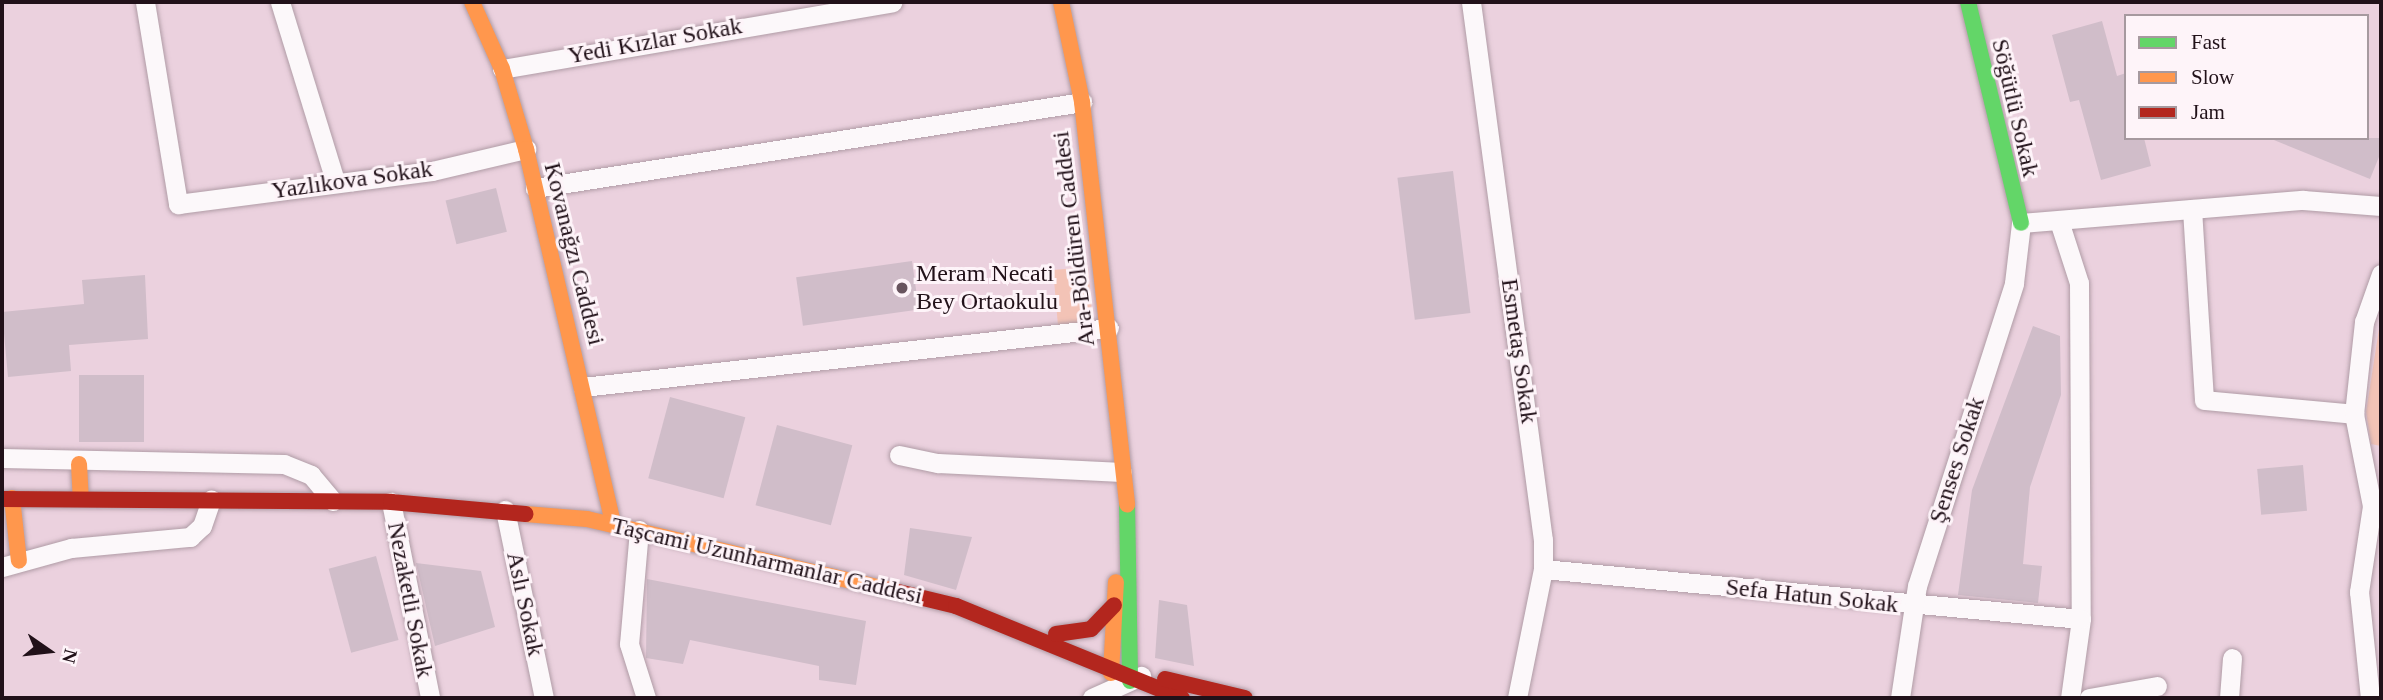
<!DOCTYPE html>
<meta charset="utf-8">
<style>
body{margin:0}
#map{position:relative;width:2383px;height:700px;overflow:hidden;background:#ebd1de;font-family:Georgia,serif}
div>[style]{position:absolute}
.green>*{inset:0;background:#f3c3b6;transform-origin:0 0}
.building>*{inset:0;background:#d0bdc9;transform-origin:0 0}
.roads{filter:drop-shadow(0 0 2px #b09ca6) drop-shadow(0 0 2px #b09ca6)}
.street>*{height:19px;margin:-9.5px;padding:0 9.5px;transform-origin:9.5px;border-radius:9.5px;background:#fcf8fa}
.fast>*{height:16px;margin:-8px;padding:0 8px;transform-origin:8px;border-radius:8px;background:#63d668}
.slow>*{height:16px;margin:-8px;padding:0 8px;transform-origin:8px;border-radius:8px;background:#ff974d}
.jam>*{height:16px;margin:-8px;padding:0 8px;transform-origin:8px;border-radius:8px;background:#b3261e}
.dots>*{width:19px;height:19px;translate:-50% -50%;box-sizing:border-box;border:4px solid #fef4f9;border-radius:50%}
span{translate:-50% -50%;white-space:nowrap;text-align:center;line-height:1.15;-webkit-text-stroke:6px #fef4f9;paint-order:stroke}
.street-label{font-size:24px;color:#211119}
.poi-label{font-size:24px;color:#211119}
.left{translate:0 -50%;text-align:left}
.frame{position:absolute;inset:0;border:4px solid #211119;pointer-events:none}
.legend{position:absolute;left:2124px;top:14px;width:245px;height:126px;box-sizing:border-box;background:#fef4f9;border:2px solid #a6999f;margin:0;padding:9px 12px;list-style:none;font-size:21px;color:#211119}
.legend li{display:flex;align-items:center;gap:14px;height:35px}
.legend b{width:35px;border:2px solid #a6999f}
.north{position:absolute;left:14px;top:616px;width:70px;height:70px;-webkit-text-stroke:5px #fef4f9;paint-order:stroke;rotate:104deg;font-size:19px;font-weight:700;line-height:28px;text-align:center;color:#211119}
.north::after{content:'';display:block;margin:auto;width:24px;height:32px;background:#211119;clip-path:polygon(50% 0,100% 100%,50% 72%,0 100%)}
</style>
<div id="map">
<div class="green">
<div style="left:1088px;top:267px;width:55px;height:35px;rotate:85deg"></div>
<div style="clip-path:polygon(2381px 316px,2381px 446px,2371px 444px,2366px 412px)"></div>
</div>
<div class="building">
<div style="clip-path:polygon(2102px 21px,2117px 76px,2126px 73px,2126px 138px,2144px 138px,2151px 166px,2101px 180px,2079px 100px,2070px 102px,2052px 35px)"></div>
<div style="clip-path:polygon(2269px 138px,2381px 138px,2381px 152px,2370px 179px)"></div>
<div style="left:1453px;top:171px;width:143px;height:56px;rotate:83deg"></div>
<div style="left:496px;top:188px;width:45px;height:52px;rotate:76deg"></div>
<div style="left:912px;top:261px;width:49px;height:117px;rotate:82deg"></div>
<div style="clip-path:polygon(145px 275px,148px 339px,69px 345px,71px 371px,8px 377px,2px 312px,84px 304px,82px 280px)"></div>
<div style="clip-path:polygon(2033px 326px,2060px 336px,2061px 395px,2030px 487px,2023px 564px,2042px 566px,2038px 603px,1958px 595px,1972px 490px)"></div>
<div style="left:79px;top:375px;width:65px;height:67px"></div>
<div style="left:670px;top:397px;width:78px;height:84px;rotate:15deg"></div>
<div style="left:777px;top:425px;width:78px;height:83px;rotate:15deg"></div>
<div style="left:2303px;top:465px;width:46px;height:46px;rotate:85deg"></div>
<div style="clip-path:polygon(910px 528px,972px 537px,956px 590px,904px 575px)"></div>
<div style="left:376px;top:556px;width:87px;height:49px;rotate:75deg"></div>
<div style="clip-path:polygon(416px 563px,481px 571px,495px 627px,435px 646px)"></div>
<div style="clip-path:polygon(647px 579px,866px 621px,856px 685px,819px 680px,819px 666px,690px 640px,683px 664px,646px 658px)"></div>
<div style="clip-path:polygon(1159px 600px,1187px 605px,1194px 666px,1155px 658px)"></div>
</div>
<div class="roads">
<div class="street">
<div style="left:145px;top:2px;width:205px;rotate:80.7deg"></div>
<div style="left:178px;top:204px;width:256px;rotate:-7.4deg"></div>
<div style="left:432px;top:171px;width:97px;rotate:-13.2deg"></div>
<div style="left:280px;top:2px;width:187px;rotate:72.9deg"></div>
<div style="left:1471px;top:2px;width:543px;rotate:82.38deg"></div>
<div style="left:1543px;top:540px;width:29px;rotate:90deg"></div>
<div style="left:1543px;top:569px;width:132px;rotate:101.4deg"></div>
<div style="left:502px;top:69px;width:396px;rotate:-9.7deg"></div>
<div style="left:535px;top:188px;width:554px;rotate:-8.93deg"></div>
<div style="left:2192px;top:209px;width:191px;rotate:86.4deg"></div>
<div style="left:2204px;top:400px;width:151px;rotate:5.3deg"></div>
<div style="left:2059px;top:221px;width:65px;rotate:72.1deg"></div>
<div style="left:2079px;top:283px;width:336px;rotate:89.7deg"></div>
<div style="left:2081px;top:619px;width:80px;rotate:97.9deg"></div>
<div style="left:583px;top:387px;width:529px;rotate:-6.4deg"></div>
<div style="left:899px;top:455px;width:40px;rotate:12deg"></div>
<div style="left:938px;top:463px;width:184px;rotate:2.8deg"></div>
<div style="left:2px;top:458px;width:282px;rotate:1.2deg"></div>
<div style="left:284px;top:464px;width:29px;rotate:22deg"></div>
<div style="left:311px;top:475px;width:34px;rotate:50deg"></div>
<div style="left:391px;top:502px;width:200px;rotate:78.7deg"></div>
<div style="left:505px;top:510px;width:192px;rotate:78.3deg"></div>
<div style="left:639px;top:530px;width:114px;rotate:95deg"></div>
<div style="left:629px;top:644px;width:57px;rotate:72.5deg"></div>
<div style="left:2px;top:567px;width:72px;rotate:-15.4deg"></div>
<div style="left:71px;top:548px;width:120px;rotate:-5.3deg"></div>
<div style="left:190px;top:537px;width:16px;rotate:-43deg"></div>
<div style="left:202px;top:526px;width:28px;rotate:-71deg"></div>
<div style="left:1543px;top:569px;width:540px;rotate:5.31deg"></div>
<div style="left:1092px;top:698px;width:54px;rotate:-24.2deg"></div>
<div style="left:1900px;top:698px;width:113px;rotate:-81.4deg"></div>
<div style="left:1917px;top:586px;width:318px;rotate:-72.2deg"></div>
<div style="left:2014px;top:283px;width:60px;rotate:-83.3deg"></div>
<div style="left:2021px;top:223px;width:283px;rotate:-4.7deg"></div>
<div style="left:2303px;top:200px;width:78px;rotate:4.4deg"></div>
<div style="left:2089px;top:698px;width:69px;rotate:-10deg"></div>
<div style="left:2229px;top:698px;width:40px;rotate:-85.7deg"></div>
<div style="left:2370px;top:698px;width:107px;rotate:-95.9deg"></div>
<div style="left:2359px;top:592px;width:87px;rotate:-81.4deg"></div>
<div style="left:2372px;top:506px;width:94px;rotate:-101.1deg"></div>
<div style="left:2354px;top:414px;width:93px;rotate:-83.8deg"></div>
<div style="left:2364px;top:322px;width:51px;rotate:-70.5deg"></div>
</div>
<div class="fast">
<div style="left:1968px;top:2px;width:227px;rotate:76.5deg"></div>
<div style="left:1127px;top:504px;width:177px;rotate:89deg"></div>
</div>
<div class="slow">
<div style="left:472px;top:2px;width:73px;rotate:65.9deg"></div>
<div style="left:502px;top:69px;width:84px;rotate:73.3deg"></div>
<div style="left:526px;top:149px;width:385px;rotate:76.9deg"></div>
<div style="left:1061px;top:2px;width:102px;rotate:78.1deg"></div>
<div style="left:1082px;top:102px;width:405px;rotate:83.6deg"></div>
<div style="left:79px;top:464px;width:35px;rotate:87deg"></div>
<div style="left:12px;top:498px;width:63px;rotate:83.7deg"></div>
<div style="left:525px;top:514px;width:62px;rotate:4.6deg"></div>
<div style="left:587px;top:519px;width:311px;rotate:13.2deg"></div>
<div style="left:1111px;top:673px;width:91px;rotate:-86.9deg"></div>
</div>
<div class="jam">
<div style="left:2px;top:499px;width:389px;rotate:0.4deg"></div>
<div style="left:391px;top:502px;width:135px;rotate:5.1deg"></div>
<div style="left:890px;top:590px;width:68px;rotate:13.6deg"></div>
<div style="left:956px;top:606px;width:244px;rotate:22.2deg"></div>
<div style="left:1056px;top:634px;width:35px;rotate:-8deg"></div>
<div style="left:1091px;top:629px;width:33px;rotate:-46deg"></div>
<div style="left:1165px;top:679px;width:82px;rotate:13.4deg"></div>
</div>
</div>
<div class="dots">
<div style="left:902px;top:288px;background:#68545e"></div>
</div>
<div class="street-label">
<span style="left:655px;top:41px;rotate:-10deg">Yedi Kızlar Sokak</span>
<span style="left:2015px;top:108px;rotate:77deg">Söğütlü Sokak</span>
<span style="left:352px;top:180px;rotate:-8deg">Yazlıkova Sokak</span>
<span style="left:1074px;top:239px;rotate:-97deg">Ara-Böldüren Caddesi</span>
<span style="left:574px;top:254px;rotate:76deg">Kovanağzı Caddesi</span>
<span style="left:1519px;top:351px;rotate:82deg">Esmetaş Sokak</span>
<span style="left:1957px;top:460px;rotate:-72deg">Şenses Sokak</span>
<span style="left:767px;top:561px;rotate:13deg">Taşcami Uzunharmanlar Caddesi</span>
<span style="left:1812px;top:596px;rotate:6deg">Sefa Hatun Sokak</span>
<span style="left:410px;top:600px;rotate:79deg">Nezaketli Sokak</span>
<span style="left:525px;top:604px;rotate:78deg">Aslı Sokak</span>
</div>
<div class="poi-label">
<span class="left" style="left:916px;top:288px">Meram Necati<br>Bey Ortaokulu</span>
</div>
<div class="frame"></div>
<ul class="legend">
<li><b style="height:9px;background:#63d668"></b>Fast</li>
<li><b style="height:9px;background:#ff974d"></b>Slow</li>
<li><b style="height:9px;background:#b3261e"></b>Jam</li>
</ul>
<div class="north">N</div>
</div>
